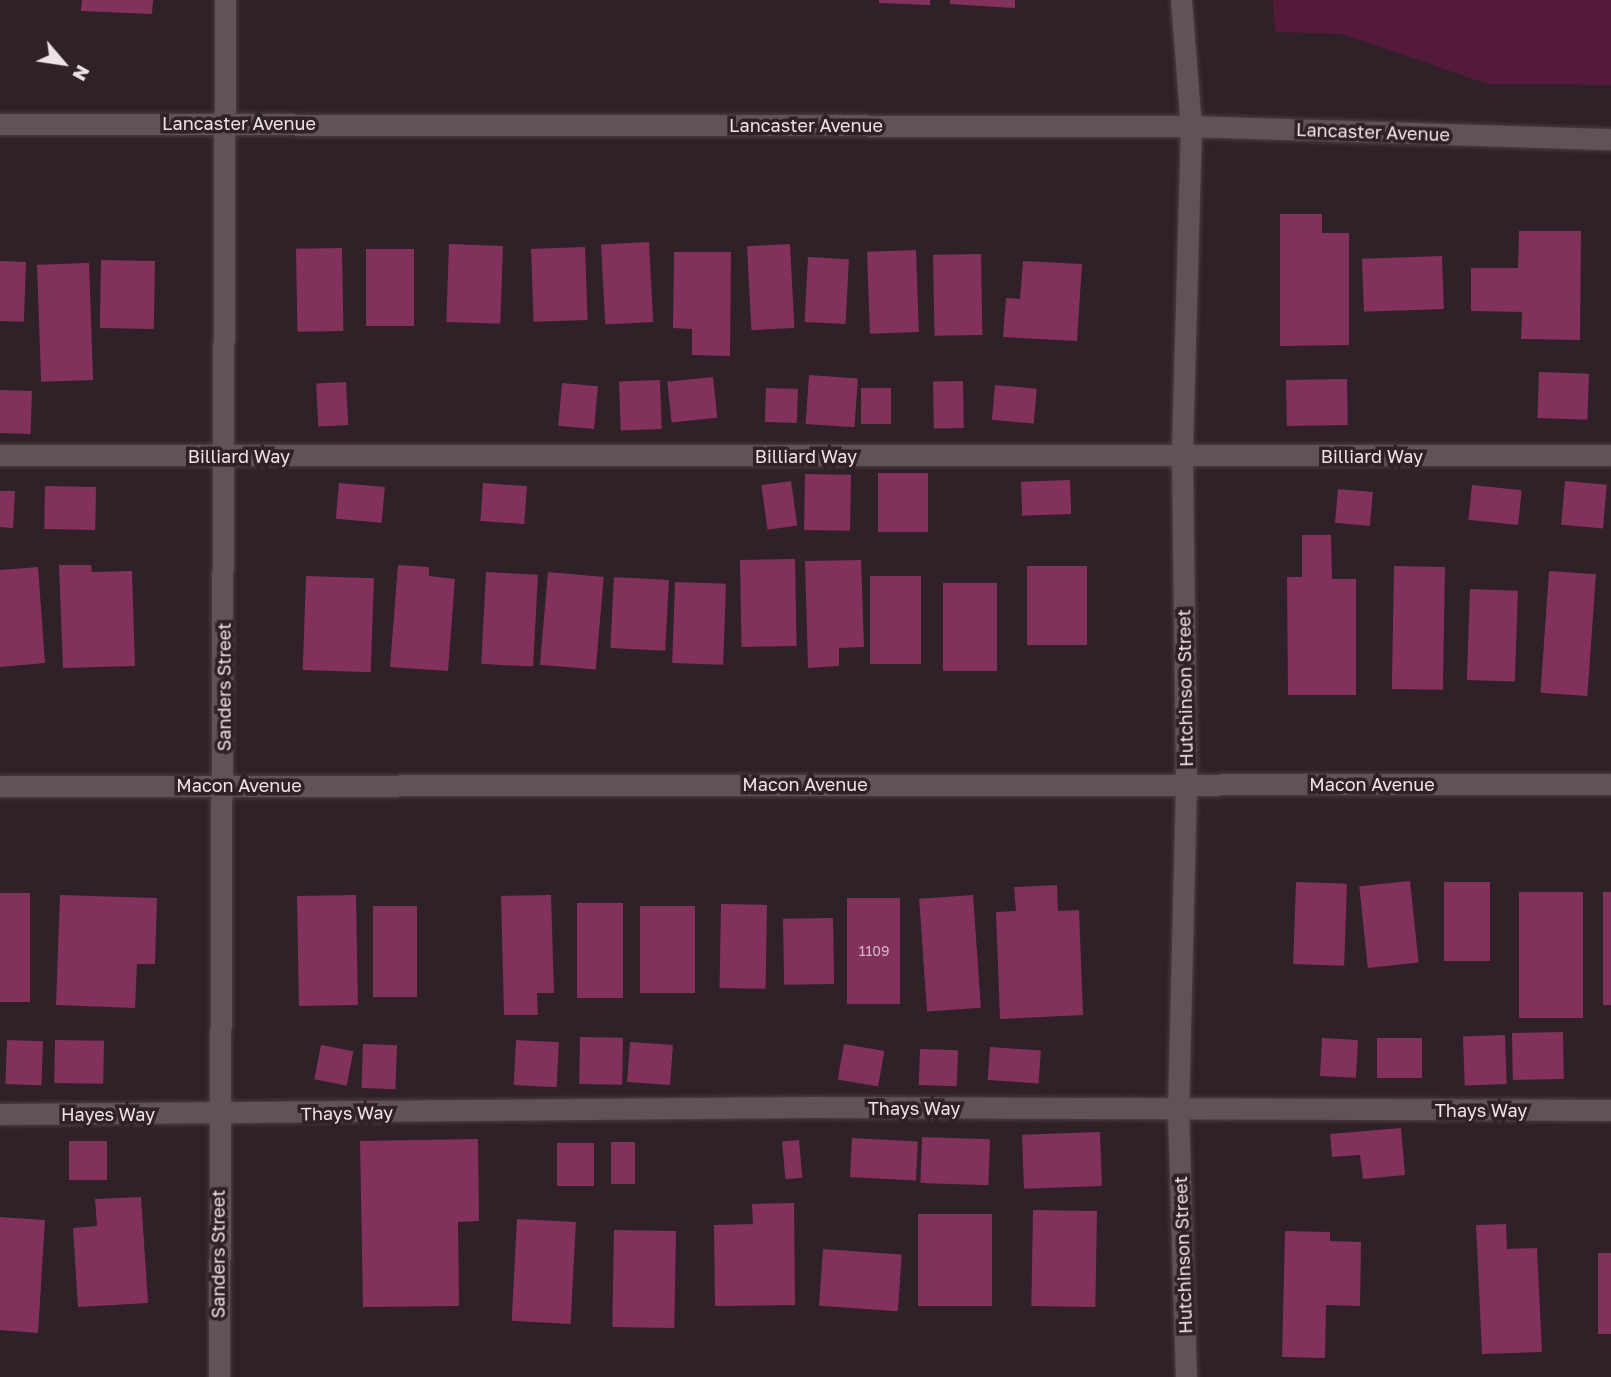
<!DOCTYPE html>
<style>
body{margin:0}
#map{position:relative;width:1611px;height:1377px;overflow:hidden;background:#2f2127;font-family:"Golos Text",sans-serif}
div>[style]{position:absolute}
.green>*{inset:0;background:#551939}
.building>*{inset:0;background:#82315b;transform-origin:0 0}
.roads{filter:drop-shadow(0 0 2px #493f43) drop-shadow(0 0 2px #493f43)}
.lane>*{height:21px;margin:-10.5px;padding:0 10.5px;transform-origin:10.5px;border-radius:10.5px;background:#615258}
.street>*{height:21px;margin:-10.5px;padding:0 10.5px;transform-origin:10.5px;border-radius:10.5px;background:#615258}
span{translate:-50% -50%;white-space:nowrap;text-align:center;line-height:1.15;-webkit-text-stroke:7px #2f2127;paint-order:stroke}
.number-label{font-size:14px;color:#d2b6c3}
.number-label span{-webkit-text-stroke-width:0}
.street-label{font-size:18px;color:#ece3e6}
.north{position:absolute;left:28px;top:28px;width:70px;height:70px;-webkit-text-stroke:5px #2f2127;paint-order:stroke;rotate:119deg;font-size:19px;font-weight:700;line-height:28px;text-align:center;color:#ece3e6}
.north::after{content:'';display:block;margin:auto;width:24px;height:32px;background:#ece3e6;clip-path:polygon(50% 0,100% 100%,50% 72%,0 100%)}
</style>
<div id="map">
<div class="green">
<div style="clip-path:polygon(1273px 0,1611px 0,1611px 85px,1488px 84px,1342px 34px,1275px 32px)"></div>
</div>
<div class="building">
<div style="clip-path:polygon(82px 0,153px 0,152px 14px,81px 11px)"></div>
<div style="clip-path:polygon(879px 0,930px 0,930px 5px,879px 3px)"></div>
<div style="clip-path:polygon(950px 0,1015px 0,1015px 8px,950px 4px)"></div>
<div style="clip-path:polygon(1280px 214px,1322px 214px,1322px 233px,1349px 233px,1349px 345px,1280px 346px)"></div>
<div style="clip-path:polygon(1519px 231px,1581px 231px,1580px 340px,1521px 339px,1522px 312px,1471px 311px,1471px 268px,1518px 268px)"></div>
<div style="left:649px;top:242px;width:80px;height:48px;rotate:87deg"></div>
<div style="left:449px;top:244px;width:54px;height:78px;rotate:2deg"></div>
<div style="left:790px;top:244px;width:84px;height:43px;rotate:87deg"></div>
<div style="left:585px;top:247px;width:73px;height:54px;rotate:88deg"></div>
<div style="left:342px;top:248px;width:83px;height:46px;rotate:89deg"></div>
<div style="left:414px;top:249px;width:77px;height:48px;rotate:90deg"></div>
<div style="left:916px;top:250px;width:82px;height:49px;rotate:88deg"></div>
<div style="clip-path:polygon(674px 252px,731px 252px,730px 356px,692px 355px,692px 329px,673px 328px)"></div>
<div style="left:981px;top:254px;width:81px;height:48px;rotate:89deg"></div>
<div style="left:1442px;top:256px;width:53px;height:80px;rotate:88deg"></div>
<div style="left:808px;top:257px;width:41px;height:65px;rotate:3deg"></div>
<div style="left:101px;top:260px;width:54px;height:68px;rotate:1deg"></div>
<div style="left:0;top:261px;width:26px;height:60px;rotate:2deg"></div>
<div style="clip-path:polygon(1023px 261px,1082px 264px,1077px 341px,1003px 337px,1006px 298px,1020px 299px)"></div>
<div style="left:89px;top:263px;width:117px;height:52px;rotate:88deg"></div>
<div style="left:1539px;top:372px;width:50px;height:46px;rotate:2deg"></div>
<div style="left:809px;top:375px;width:49px;height:49px;rotate:4deg"></div>
<div style="left:713px;top:377px;width:41px;height:46px;rotate:84deg"></div>
<div style="left:1347px;top:379px;width:46px;height:61px;rotate:89deg"></div>
<div style="left:660px;top:380px;width:49px;height:41px;rotate:88deg"></div>
<div style="left:963px;top:381px;width:47px;height:30px;rotate:89deg"></div>
<div style="left:346px;top:382px;width:43px;height:30px;rotate:87deg"></div>
<div style="left:562px;top:383px;width:36px;height:43px;rotate:5deg"></div>
<div style="left:995px;top:385px;width:42px;height:35px;rotate:5deg"></div>
<div style="left:766px;top:388px;width:32px;height:34px;rotate:2deg"></div>
<div style="left:861px;top:388px;width:30px;height:36px"></div>
<div style="left:0;top:390px;width:32px;height:43px;rotate:2deg"></div>
<div style="left:878px;top:473px;width:50px;height:59px"></div>
<div style="left:805px;top:474px;width:46px;height:56px;rotate:1deg"></div>
<div style="left:1070px;top:480px;width:34px;height:49px;rotate:88deg"></div>
<div style="left:791px;top:481px;width:45px;height:30px;rotate:82deg"></div>
<div style="left:1565px;top:481px;width:42px;height:44px;rotate:5deg"></div>
<div style="left:339px;top:483px;width:46px;height:36px;rotate:5deg"></div>
<div style="left:483px;top:483px;width:44px;height:38px;rotate:4deg"></div>
<div style="left:1472px;top:485px;width:50px;height:35px;rotate:6deg"></div>
<div style="left:45px;top:486px;width:51px;height:43px;rotate:1deg"></div>
<div style="left:1338px;top:489px;width:35px;height:34px;rotate:5deg"></div>
<div style="clip-path:polygon(0 491px,15px 491px,13px 528px,0 527px)"></div>
<div style="clip-path:polygon(1302px 535px,1331px 535px,1332px 579px,1356px 579px,1356px 695px,1288px 695px,1287px 577px,1302px 577px)"></div>
<div style="left:795px;top:559px;width:87px;height:55px;rotate:89deg"></div>
<div style="clip-path:polygon(861px 560px,864px 647px,839px 648px,839px 666px,808px 668px,805px 561px)"></div>
<div style="clip-path:polygon(59px 565px,91px 565px,92px 572px,132px 571px,135px 666px,63px 668px)"></div>
<div style="clip-path:polygon(398px 565px,429px 567px,429px 576px,455px 579px,448px 671px,390px 667px)"></div>
<div style="left:1027px;top:566px;width:60px;height:79px"></div>
<div style="left:1394px;top:566px;width:51px;height:123px;rotate:1deg"></div>
<div style="clip-path:polygon(38px 567px,45px 663px,0 667px,0 570px)"></div>
<div style="left:1549px;top:571px;width:47px;height:122px;rotate:4deg"></div>
<div style="left:486px;top:572px;width:52px;height:92px;rotate:3deg"></div>
<div style="left:548px;top:572px;width:56px;height:93px;rotate:5deg"></div>
<div style="left:306px;top:576px;width:68px;height:94px;rotate:2deg"></div>
<div style="left:870px;top:576px;width:51px;height:88px"></div>
<div style="left:614px;top:577px;width:55px;height:71px;rotate:3deg"></div>
<div style="left:675px;top:582px;width:51px;height:81px;rotate:2deg"></div>
<div style="left:943px;top:583px;width:54px;height:88px"></div>
<div style="left:1470px;top:589px;width:48px;height:91px;rotate:2deg"></div>
<div style="left:1410px;top:881px;width:82px;height:51px;rotate:84deg"></div>
<div style="left:1296px;top:882px;width:51px;height:82px;rotate:2deg"></div>
<div style="left:1444px;top:882px;width:46px;height:79px"></div>
<div style="clip-path:polygon(1057px 885px,1058px 911px,1079px 910px,1083px 1015px,1000px 1019px,996px 912px,1016px 911px,1014px 887px)"></div>
<div style="left:1583px;top:892px;width:126px;height:64px;rotate:90deg"></div>
<div style="left:1603px;top:892px;width:8px;height:113px"></div>
<div style="left:0;top:893px;width:30px;height:109px"></div>
<div style="clip-path:polygon(60px 895px,157px 898px,155px 964px,137px 964px,135px 1008px,56px 1005px)"></div>
<div style="left:356px;top:895px;width:110px;height:59px;rotate:89deg"></div>
<div style="clip-path:polygon(551px 895px,554px 993px,537px 993px,538px 1015px,504px 1015px,501px 896px)"></div>
<div style="left:973px;top:895px;width:113px;height:54px;rotate:86deg"></div>
<div style="left:900px;top:898px;width:106px;height:53px;rotate:90deg"></div>
<div style="left:577px;top:903px;width:46px;height:95px"></div>
<div style="left:721px;top:904px;width:46px;height:84px;rotate:1deg"></div>
<div style="left:373px;top:906px;width:44px;height:91px"></div>
<div style="left:640px;top:906px;width:55px;height:87px"></div>
<div style="left:833px;top:918px;width:66px;height:50px;rotate:89deg"></div>
<div style="left:1563px;top:1032px;width:47px;height:51px;rotate:89deg"></div>
<div style="left:1505px;top:1035px;width:49px;height:42px;rotate:88deg"></div>
<div style="left:580px;top:1037px;width:43px;height:47px;rotate:1deg"></div>
<div style="left:1322px;top:1038px;width:36px;height:38px;rotate:3deg"></div>
<div style="left:1377px;top:1038px;width:45px;height:40px"></div>
<div style="left:7px;top:1040px;width:36px;height:44px;rotate:2deg"></div>
<div style="left:55px;top:1040px;width:49px;height:43px;rotate:1deg"></div>
<div style="left:516px;top:1040px;width:43px;height:45px;rotate:3deg"></div>
<div style="left:630px;top:1042px;width:43px;height:40px;rotate:4deg"></div>
<div style="left:363px;top:1044px;width:34px;height:44px;rotate:2deg"></div>
<div style="left:844px;top:1044px;width:41px;height:36px;rotate:10deg"></div>
<div style="left:321px;top:1045px;width:33px;height:35px;rotate:11deg"></div>
<div style="left:990px;top:1047px;width:51px;height:33px;rotate:4deg"></div>
<div style="left:920px;top:1049px;width:38px;height:36px;rotate:2deg"></div>
<div style="clip-path:polygon(1401px 1128px,1405px 1175px,1363px 1179px,1360px 1155px,1332px 1157px,1330px 1134px)"></div>
<div style="left:1100px;top:1132px;width:54px;height:78px;rotate:88deg"></div>
<div style="left:922px;top:1137px;width:68px;height:46px;rotate:2deg"></div>
<div style="left:852px;top:1138px;width:66px;height:39px;rotate:3deg"></div>
<div style="clip-path:polygon(478px 1139px,479px 1221px,458px 1222px,459px 1306px,363px 1307px,360px 1141px)"></div>
<div style="left:799px;top:1140px;width:38px;height:17px;rotate:85deg"></div>
<div style="left:69px;top:1141px;width:38px;height:39px"></div>
<div style="left:611px;top:1142px;width:24px;height:42px"></div>
<div style="left:557px;top:1143px;width:37px;height:43px"></div>
<div style="clip-path:polygon(141px 1197px,148px 1303px,78px 1307px,73px 1228px,97px 1226px,95px 1199px)"></div>
<div style="clip-path:polygon(794px 1203px,795px 1305px,715px 1306px,714px 1225px,753px 1224px,752px 1204px)"></div>
<div style="left:1033px;top:1210px;width:64px;height:96px;rotate:1deg"></div>
<div style="left:918px;top:1214px;width:74px;height:92px"></div>
<div style="clip-path:polygon(0 1217px,45px 1220px,38px 1333px,0 1330px)"></div>
<div style="left:517px;top:1219px;width:59px;height:102px;rotate:3deg"></div>
<div style="clip-path:polygon(1506px 1224px,1507px 1249px,1537px 1248px,1542px 1352px,1482px 1354px,1476px 1225px)"></div>
<div style="left:614px;top:1230px;width:62px;height:97px;rotate:1deg"></div>
<div style="clip-path:polygon(1285px 1231px,1330px 1232px,1330px 1241px,1361px 1242px,1360px 1306px,1326px 1305px,1325px 1358px,1282px 1357px)"></div>
<div style="left:823px;top:1249px;width:79px;height:57px;rotate:4deg"></div>
<div style="left:1598px;top:1253px;width:13px;height:81px"></div>
</div>
<div class="roads">
<div class="lane">
<div style="left:0;top:455px;width:1611px"></div>
<div style="left:0;top:1114px;width:811px;rotate:-0.49deg"></div>
<div style="left:811px;top:1107px;width:800px;rotate:0.21deg"></div>
</div>
<div class="street">
<div style="left:1181px;top:0;width:126px;rotate:85.5deg"></div>
<div style="left:1191px;top:126px;width:330px;rotate:91.6deg"></div>
<div style="left:1182px;top:456px;width:328px;rotate:89.3deg"></div>
<div style="left:1186px;top:784px;width:326px;rotate:91.4deg"></div>
<div style="left:1178px;top:1110px;width:267px;rotate:88.3deg"></div>
<div style="left:0;top:124px;width:1191px;rotate:0.1deg"></div>
<div style="left:1191px;top:126px;width:420px;rotate:1.8deg"></div>
<div style="left:0;top:786px;width:1611px;rotate:-0.07deg"></div>
<div style="left:219px;top:1377px;width:1377px;rotate:-89.75deg"></div>
</div>
</div>
<div class="number-label">
<span style="left:874px;top:951px">1109</span>
</div>
<div class="street-label">
<span style="left:239px;top:123px">Lancaster Avenue</span>
<span style="left:806px;top:125px">Lancaster Avenue</span>
<span style="left:1373px;top:132px;rotate:2deg">Lancaster Avenue</span>
<span style="left:239px;top:456px">Billiard Way</span>
<span style="left:806px;top:456px">Billiard Way</span>
<span style="left:1372px;top:456px">Billiard Way</span>
<span style="left:224px;top:687px;rotate:-90deg">Sanders Street</span>
<span style="left:1185px;top:688px;rotate:-91deg">Hutchinson Street</span>
<span style="left:805px;top:784px">Macon Avenue</span>
<span style="left:1372px;top:784px">Macon Avenue</span>
<span style="left:239px;top:785px">Macon Avenue</span>
<span style="left:914px;top:1108px">Thays Way</span>
<span style="left:1481px;top:1110px">Thays Way</span>
<span style="left:347px;top:1113px;rotate:-1deg">Thays Way</span>
<span style="left:108px;top:1114px">Hayes Way</span>
<span style="left:218px;top:1254px;rotate:-90deg">Sanders Street</span>
<span style="left:1183px;top:1255px;rotate:-92deg">Hutchinson Street</span>
</div>
<div class="north">N</div>
</div>
